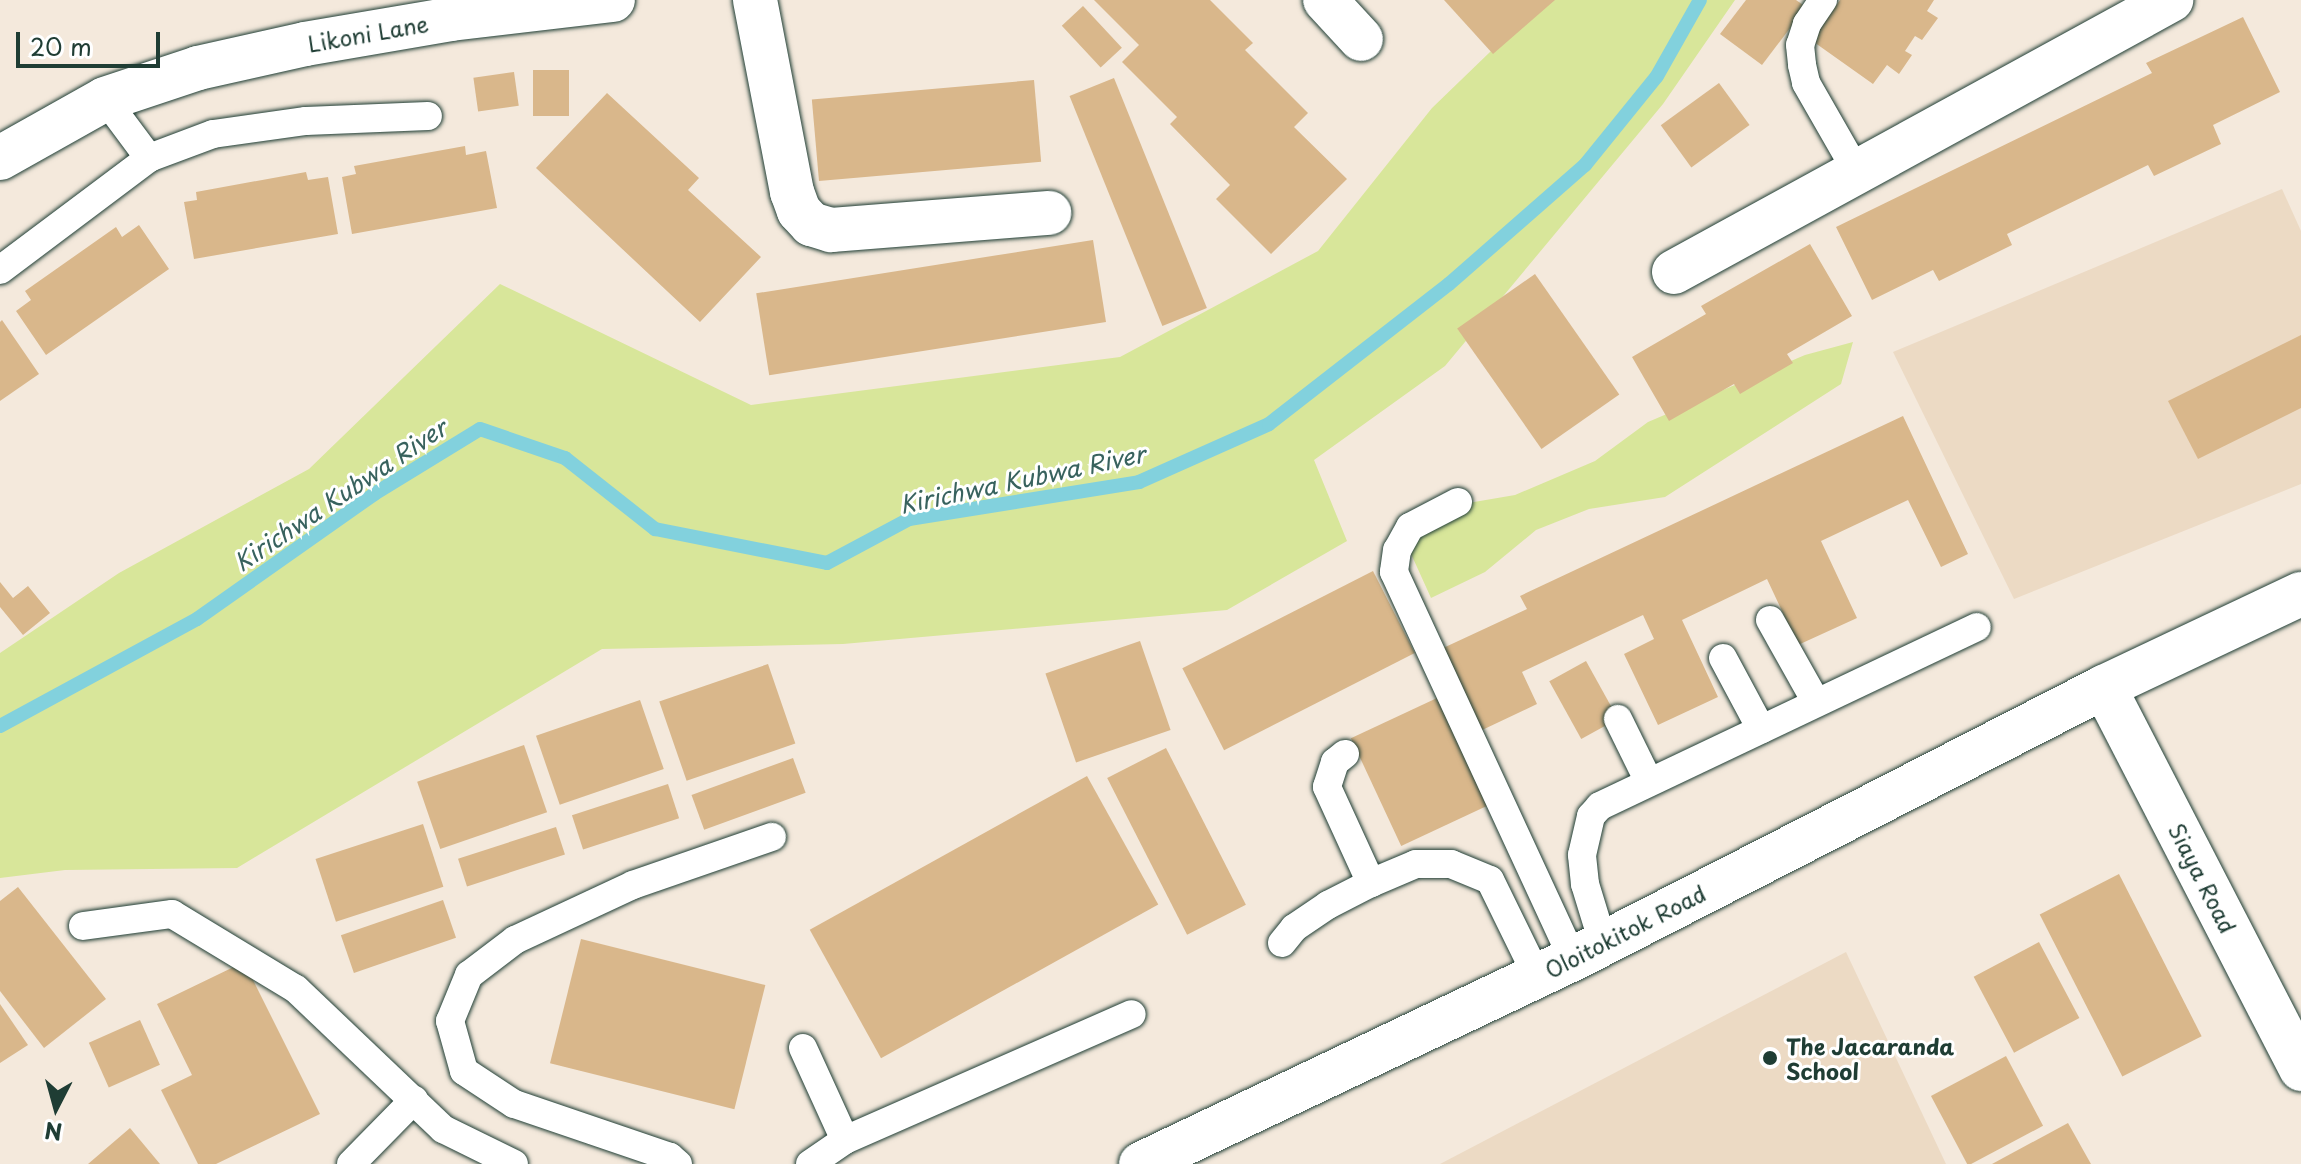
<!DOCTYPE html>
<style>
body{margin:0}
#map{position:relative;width:2301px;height:1164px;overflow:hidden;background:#f4e9dc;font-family:"Playpen Sans",sans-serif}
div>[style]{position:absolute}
.built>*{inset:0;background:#ecdac4}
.green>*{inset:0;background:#d8e69a}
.stream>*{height:14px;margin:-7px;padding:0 7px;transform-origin:7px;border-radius:7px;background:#82d1dd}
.building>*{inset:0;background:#d9b78b;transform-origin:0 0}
.roads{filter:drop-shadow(0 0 2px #1f3d34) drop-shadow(0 0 2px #1f3d34)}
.service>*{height:28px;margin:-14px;padding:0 14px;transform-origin:14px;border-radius:14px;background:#fff}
.minor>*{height:44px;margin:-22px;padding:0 22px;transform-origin:22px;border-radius:22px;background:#fff}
.secondary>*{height:44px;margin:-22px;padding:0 22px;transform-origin:22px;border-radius:22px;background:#fff}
.dots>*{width:22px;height:22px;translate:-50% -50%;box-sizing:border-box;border:4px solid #fff;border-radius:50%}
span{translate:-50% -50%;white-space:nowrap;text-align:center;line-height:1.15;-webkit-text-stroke:6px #fff;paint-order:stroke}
.street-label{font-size:22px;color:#1f3d34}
.poi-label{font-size:22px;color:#1f3d34;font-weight:700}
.left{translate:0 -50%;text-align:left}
.water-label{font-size:24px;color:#38625e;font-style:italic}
.north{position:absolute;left:16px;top:1068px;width:80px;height:80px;-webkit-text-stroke:6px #fff;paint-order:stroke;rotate:186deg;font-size:22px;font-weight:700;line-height:32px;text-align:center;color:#1f3d34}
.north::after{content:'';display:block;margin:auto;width:28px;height:36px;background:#1f3d34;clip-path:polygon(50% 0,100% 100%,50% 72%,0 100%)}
.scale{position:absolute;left:16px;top:32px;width:144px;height:36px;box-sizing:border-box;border:4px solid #1f3d34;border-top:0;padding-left:10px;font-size:24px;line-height:28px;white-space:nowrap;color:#1f3d34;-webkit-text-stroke:6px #fff;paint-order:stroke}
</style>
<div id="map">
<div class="built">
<div style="clip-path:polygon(2282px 189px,2301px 231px,2301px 484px,2014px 599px,1893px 352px)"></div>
<div style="clip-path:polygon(1846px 952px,1946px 1164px,1440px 1164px)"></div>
</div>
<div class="green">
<div style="clip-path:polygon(1544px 0,1735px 0,1663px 104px,1445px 366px,1314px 460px,1347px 541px,1227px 610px,843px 644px,602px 649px,237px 868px,65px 870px,0 878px,0 653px,119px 573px,309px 469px,500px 284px,751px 405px,1120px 357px,1318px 251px,1432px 108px)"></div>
<div style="clip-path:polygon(1853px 342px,1841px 384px,1665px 497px,1589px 509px,1536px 530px,1485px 572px,1431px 598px,1407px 545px,1439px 508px,1515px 495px,1595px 461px,1648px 422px,1805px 355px)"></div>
</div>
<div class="stream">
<div style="left:0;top:726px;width:224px;rotate:-28.5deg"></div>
<div style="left:197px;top:619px;width:217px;rotate:-35.2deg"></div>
<div style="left:374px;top:494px;width:124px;rotate:-31.5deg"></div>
<div style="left:480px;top:429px;width:90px;rotate:18.8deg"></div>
<div style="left:565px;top:458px;width:115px;rotate:38.3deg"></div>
<div style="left:655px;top:529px;width:175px;rotate:11.2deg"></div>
<div style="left:827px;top:563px;width:93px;rotate:-28.2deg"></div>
<div style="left:909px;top:519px;width:233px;rotate:-9.1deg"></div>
<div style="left:1139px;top:482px;width:142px;rotate:-24deg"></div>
<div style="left:1269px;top:424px;width:228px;rotate:-37.9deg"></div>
<div style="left:1449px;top:284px;width:181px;rotate:-41.2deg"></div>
<div style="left:1585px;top:165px;width:114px;rotate:-51deg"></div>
<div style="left:1657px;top:76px;width:87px;rotate:-60.5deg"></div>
</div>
<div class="building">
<div style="clip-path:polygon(1094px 0,1210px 0,1253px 43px,1245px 50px,1308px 113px,1294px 127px,1347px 179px,1271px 254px,1216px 199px,1230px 185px,1170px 124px,1177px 117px,1122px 62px,1139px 45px)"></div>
<div style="clip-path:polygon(1444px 0,1555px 0,1493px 54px)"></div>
<div style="clip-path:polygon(1746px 0,1796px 0,1806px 7px,1762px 65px,1720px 34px)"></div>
<div style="clip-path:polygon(1840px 0,1934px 0,1927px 11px,1938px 18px,1922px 40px,1915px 36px,1905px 51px,1912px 55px,1899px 74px,1887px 65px,1873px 84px,1811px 40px)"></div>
<div style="left:1083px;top:6px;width:57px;height:29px;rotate:47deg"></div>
<div style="clip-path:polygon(2243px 17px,2280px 92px,2213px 125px,2221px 144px,2154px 176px,2148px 165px,2007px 234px,2012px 245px,1939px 281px,1933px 270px,1872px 300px,1836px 227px,2152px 73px,2146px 63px)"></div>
<div style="left:533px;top:70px;width:36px;height:46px"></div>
<div style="left:514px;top:72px;width:34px;height:41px;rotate:82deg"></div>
<div style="left:1114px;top:78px;width:248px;height:48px;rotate:68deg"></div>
<div style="left:1034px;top:80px;width:82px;height:223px;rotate:85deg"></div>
<div style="left:1719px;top:83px;width:52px;height:72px;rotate:54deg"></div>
<div style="clip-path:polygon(607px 93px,699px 178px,688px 190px,761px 257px,700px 322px,536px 168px)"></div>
<div style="clip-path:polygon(465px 146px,466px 155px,486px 151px,497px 208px,352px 234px,342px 177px,356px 174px,354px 166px)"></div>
<div style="clip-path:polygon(306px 172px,308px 180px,328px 177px,338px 234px,194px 259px,184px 202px,197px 200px,196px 192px)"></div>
<div style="clip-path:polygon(139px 225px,169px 269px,46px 355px,16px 311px,31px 300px,25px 291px,116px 227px,122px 237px)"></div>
<div style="left:1093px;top:240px;width:83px;height:341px;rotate:81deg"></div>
<div style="clip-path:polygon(1810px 244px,1852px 316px,1787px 354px,1793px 363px,1740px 394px,1734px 384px,1669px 421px,1632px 357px,1706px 314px,1701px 306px)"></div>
<div style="left:1535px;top:274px;width:147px;height:95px;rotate:55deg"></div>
<div style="clip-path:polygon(2px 320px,39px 374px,0 401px,0 322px)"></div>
<div style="clip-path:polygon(2301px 335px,2301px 408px,2198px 459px,2168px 401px)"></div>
<div style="clip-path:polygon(1903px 416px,1968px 554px,1941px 567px,1908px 500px,1821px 541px,1857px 618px,1798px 645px,1767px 579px,1682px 620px,1718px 697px,1658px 725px,1624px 654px,1654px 639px,1643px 615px,1522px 672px,1537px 704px,1480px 731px,1441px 649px,1527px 609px,1520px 596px)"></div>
<div style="left:1373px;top:571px;width:92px;height:214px;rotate:63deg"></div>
<div style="clip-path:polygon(0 582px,13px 598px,28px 586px,50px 613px,23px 635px,0 607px)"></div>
<div style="left:1140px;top:641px;width:94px;height:100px;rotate:71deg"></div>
<div style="left:1586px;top:661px;width:66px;height:42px;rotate:61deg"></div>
<div style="left:768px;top:664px;width:84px;height:115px;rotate:71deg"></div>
<div style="left:1437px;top:698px;width:119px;height:95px;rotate:65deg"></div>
<div style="left:640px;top:700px;width:73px;height:110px;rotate:71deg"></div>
<div style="left:524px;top:745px;width:71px;height:113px;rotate:71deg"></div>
<div style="left:1166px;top:748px;width:176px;height:66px;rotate:63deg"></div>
<div style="left:793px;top:758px;width:37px;height:108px;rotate:70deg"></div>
<div style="left:1087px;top:776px;width:147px;height:317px;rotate:61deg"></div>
<div style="left:668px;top:784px;width:36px;height:101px;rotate:72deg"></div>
<div style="left:423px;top:824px;width:66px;height:113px;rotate:72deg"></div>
<div style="left:556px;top:827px;width:29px;height:103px;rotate:72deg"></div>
<div style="left:2119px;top:874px;width:182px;height:89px;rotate:63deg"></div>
<div style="clip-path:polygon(18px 887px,106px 999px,44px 1048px,0 991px,0 901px)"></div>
<div style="left:443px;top:900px;width:40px;height:108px;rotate:71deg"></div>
<div style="left:581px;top:939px;width:190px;height:128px;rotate:14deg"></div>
<div style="left:2039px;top:942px;width:86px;height:74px;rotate:62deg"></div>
<div style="clip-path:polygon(244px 962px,320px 1114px,216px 1164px,198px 1164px,161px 1090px,192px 1075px,157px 1004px)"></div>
<div style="clip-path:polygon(0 1004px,28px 1045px,0 1063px)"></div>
<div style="left:140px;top:1020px;width:49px;height:56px;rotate:66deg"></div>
<div style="left:2006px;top:1056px;width:79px;height:85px;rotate:62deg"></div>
<div style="clip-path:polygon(2068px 1123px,2091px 1164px,1992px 1164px)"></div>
<div style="clip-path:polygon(130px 1128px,160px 1164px,88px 1164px)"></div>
</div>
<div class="roads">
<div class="service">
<div style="left:1823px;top:0;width:29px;rotate:124deg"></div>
<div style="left:1807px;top:24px;width:22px;rotate:108deg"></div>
<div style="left:1800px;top:45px;width:20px;rotate:84deg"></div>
<div style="left:1802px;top:65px;width:18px;rotate:77deg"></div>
<div style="left:1806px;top:83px;width:103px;rotate:60.2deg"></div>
<div style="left:105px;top:99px;width:74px;rotate:53.3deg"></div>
<div style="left:0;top:270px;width:186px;rotate:-36.9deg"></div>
<div style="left:149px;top:158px;width:68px;rotate:-20.6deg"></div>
<div style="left:213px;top:134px;width:94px;rotate:-8deg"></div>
<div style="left:306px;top:121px;width:122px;rotate:-2.3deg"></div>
<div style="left:1458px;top:502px;width:54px;rotate:152.5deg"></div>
<div style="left:1410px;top:527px;width:26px;rotate:119deg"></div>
<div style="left:1397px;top:550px;width:22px;rotate:98deg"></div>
<div style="left:1394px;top:572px;width:426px;rotate:65.2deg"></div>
<div style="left:1770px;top:620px;width:94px;rotate:60.7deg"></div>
<div style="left:1723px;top:658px;width:81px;rotate:61.8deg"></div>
<div style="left:1618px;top:719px;width:70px;rotate:63.8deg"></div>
<div style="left:1345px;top:754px;width:13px;rotate:141deg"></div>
<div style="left:1335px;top:762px;width:26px;rotate:108deg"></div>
<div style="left:1327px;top:787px;width:106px;rotate:65.4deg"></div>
<div style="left:83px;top:926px;width:90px;rotate:-7.7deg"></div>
<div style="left:172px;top:914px;width:145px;rotate:31.2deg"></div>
<div style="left:296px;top:989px;width:203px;rotate:43.6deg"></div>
<div style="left:443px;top:1129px;width:79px;rotate:26.2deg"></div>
<div style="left:1282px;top:943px;width:19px;rotate:-51deg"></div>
<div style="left:1294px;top:928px;width:41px;rotate:-34.1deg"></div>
<div style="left:1328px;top:905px;width:48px;rotate:-27.1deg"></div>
<div style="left:1371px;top:883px;width:49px;rotate:-22.9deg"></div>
<div style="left:1416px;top:864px;width:35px"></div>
<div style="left:1451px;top:864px;width:42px;rotate:22.3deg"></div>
<div style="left:1490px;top:880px;width:107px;rotate:63.9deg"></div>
<div style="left:1603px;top:943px;width:62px;rotate:-107deg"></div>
<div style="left:1585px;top:884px;width:29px;rotate:-96deg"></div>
<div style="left:1582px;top:855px;width:40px;rotate:-77deg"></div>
<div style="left:1591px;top:816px;width:13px;rotate:-48deg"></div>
<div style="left:1600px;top:806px;width:417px;rotate:-25.4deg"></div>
<div style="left:803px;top:1048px;width:101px;rotate:65.5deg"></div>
<div style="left:351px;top:1164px;width:90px;rotate:-45.5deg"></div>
<div style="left:678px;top:1164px;width:11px;rotate:-139deg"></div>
<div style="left:670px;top:1157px;width:165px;rotate:-161.2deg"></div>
<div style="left:514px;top:1104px;width:60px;rotate:-146.6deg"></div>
<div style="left:464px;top:1071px;width:52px;rotate:-105.6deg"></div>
<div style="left:450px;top:1021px;width:50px;rotate:-67.6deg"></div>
<div style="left:469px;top:975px;width:58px;rotate:-37.3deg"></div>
<div style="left:515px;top:940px;width:130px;rotate:-25deg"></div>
<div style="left:633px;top:885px;width:147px;rotate:-19.1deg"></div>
<div style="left:810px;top:1164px;width:42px;rotate:-34.4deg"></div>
<div style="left:845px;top:1140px;width:313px;rotate:-23.7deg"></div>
</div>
<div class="minor">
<div style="left:755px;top:0;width:196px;rotate:79.1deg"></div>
<div style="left:792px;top:192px;width:20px;rotate:70deg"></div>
<div style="left:799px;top:211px;width:18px;rotate:47deg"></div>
<div style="left:811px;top:224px;width:21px;rotate:17deg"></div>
<div style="left:831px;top:230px;width:219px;rotate:-4.5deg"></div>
<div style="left:1325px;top:0;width:53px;rotate:47.3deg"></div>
<div style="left:0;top:158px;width:120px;rotate:-29.3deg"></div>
<div style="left:105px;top:99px;width:98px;rotate:-18.4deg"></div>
<div style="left:198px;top:68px;width:110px;rotate:-12.6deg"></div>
<div style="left:305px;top:44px;width:148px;rotate:-9.7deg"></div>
<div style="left:451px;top:19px;width:163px;rotate:-6.7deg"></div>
<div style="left:1674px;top:272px;width:567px;rotate:-28.69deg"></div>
<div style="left:2104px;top:687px;width:430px;rotate:62.7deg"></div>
</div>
<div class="secondary">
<div style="left:1141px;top:1164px;width:478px;rotate:-25.4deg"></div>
<div style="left:1573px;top:959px;width:597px;rotate:-27.12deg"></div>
<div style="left:2104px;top:687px;width:218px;rotate:-25.3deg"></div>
</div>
</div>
<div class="dots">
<div style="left:1770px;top:1058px;background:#1f3d34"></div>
</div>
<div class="street-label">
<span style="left:368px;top:33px;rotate:-10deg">Likoni Lane</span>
<span style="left:2203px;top:878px;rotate:63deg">Siaya Road</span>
<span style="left:1625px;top:931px;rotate:-27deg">Oloitokitok Road</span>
</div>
<div class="poi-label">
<span class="left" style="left:1786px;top:1058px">The Jacaranda<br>School</span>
</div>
<div class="water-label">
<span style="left:1022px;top:479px;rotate:-12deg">Kirichwa Kubwa River</span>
<span style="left:340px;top:495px;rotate:-34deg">Kirichwa Kubwa River</span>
</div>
<div class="north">N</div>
<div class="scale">20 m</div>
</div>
